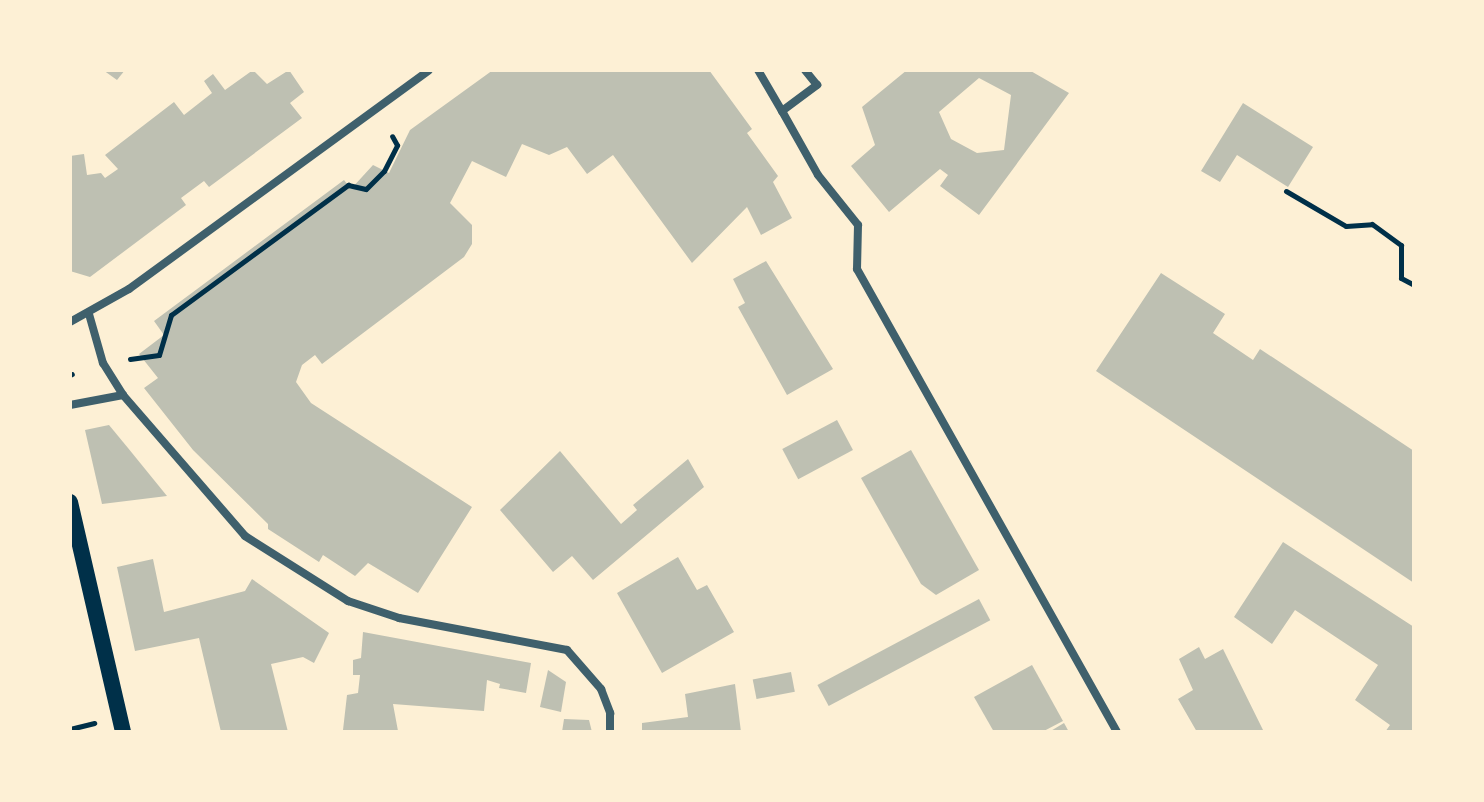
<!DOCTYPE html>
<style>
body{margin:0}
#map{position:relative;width:1484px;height:802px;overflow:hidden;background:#fdf0d5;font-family:Karla,sans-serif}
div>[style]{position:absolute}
.building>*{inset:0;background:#bec0b2;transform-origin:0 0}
.path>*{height:5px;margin:-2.5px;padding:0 2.5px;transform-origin:2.5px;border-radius:2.5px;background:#003049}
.minor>*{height:8px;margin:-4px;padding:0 4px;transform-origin:4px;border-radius:4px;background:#3f606c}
.secondary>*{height:16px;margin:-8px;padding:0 8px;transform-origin:8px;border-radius:8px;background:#003049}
span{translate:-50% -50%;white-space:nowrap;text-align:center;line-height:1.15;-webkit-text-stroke:6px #fdf0d5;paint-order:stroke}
.frame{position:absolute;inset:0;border:72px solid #fdf0d5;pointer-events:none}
</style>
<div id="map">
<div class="building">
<div style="clip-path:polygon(103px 70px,125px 70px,117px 80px)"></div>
<div style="clip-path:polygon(253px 70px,267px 84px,289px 70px,304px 92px,290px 103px,302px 118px,209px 187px,204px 181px,181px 198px,186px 205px,90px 277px,70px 271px,70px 156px,84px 154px,87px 175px,101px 173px,105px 178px,118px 169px,105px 155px,174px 102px,184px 115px,212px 93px,204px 81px,213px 74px,225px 90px)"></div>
<div style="clip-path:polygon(493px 70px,709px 70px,752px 129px,747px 133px,778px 176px,773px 182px,792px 218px,761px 235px,747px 207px,692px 263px,613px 155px,587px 174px,567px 147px,549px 155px,522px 144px,506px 177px,472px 161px,450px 203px,472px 225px,472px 244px,464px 257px,322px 364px,315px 355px,302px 365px,296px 382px,311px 403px,472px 507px,418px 593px,368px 563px,355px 576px,323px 555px,319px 562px,268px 529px,268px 524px,193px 450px,144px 388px,158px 378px,139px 354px,164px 335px,154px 321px,344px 180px,351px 189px,373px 165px,389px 173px,410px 130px)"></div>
<div style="clip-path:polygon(evenodd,907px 70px,1029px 70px,1069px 93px,979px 215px,940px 186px,948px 175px,940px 169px,889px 212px,851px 166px,875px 145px,862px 107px,907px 70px,979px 78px,1011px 95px,1004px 150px,977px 153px,951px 139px,939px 112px,979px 78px)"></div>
<div style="clip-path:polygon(1243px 103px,1313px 147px,1288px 187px,1237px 155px,1220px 182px,1201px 171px)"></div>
<div style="clip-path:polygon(766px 261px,833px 369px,787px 395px,738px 307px,745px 303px,733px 279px)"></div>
<div style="clip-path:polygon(1161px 273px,1225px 314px,1213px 333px,1253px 360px,1260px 349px,1414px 451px,1414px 583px,1096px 371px)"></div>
<div style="left:837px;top:420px;width:34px;height:62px;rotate:62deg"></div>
<div style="clip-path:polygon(109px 425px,128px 448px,167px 496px,102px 504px,85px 430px)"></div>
<div style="clip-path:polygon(911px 450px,979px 570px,936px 595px,921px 584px,861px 478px)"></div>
<div style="clip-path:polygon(560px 451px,621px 524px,637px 510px,633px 505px,688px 459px,704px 487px,593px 580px,572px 556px,553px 572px,500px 510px)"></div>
<div style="clip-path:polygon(1283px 542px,1414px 627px,1414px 732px,1385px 732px,1390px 725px,1355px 700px,1378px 665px,1295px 610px,1272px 644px,1234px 617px)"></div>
<div style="clip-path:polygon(678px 557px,697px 590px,707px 585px,734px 632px,662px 673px,617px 593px)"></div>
<div style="clip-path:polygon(153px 559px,164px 612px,245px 591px,252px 579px,329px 633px,314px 663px,303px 657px,271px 664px,288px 732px,221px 732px,199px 638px,135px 651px,117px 567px)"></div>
<div style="left:979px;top:599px;width:24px;height:183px;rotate:62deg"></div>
<div style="clip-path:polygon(363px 632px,531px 663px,526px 693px,499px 688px,500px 684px,487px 680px,484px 711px,393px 704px,398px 731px,343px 730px,347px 695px,358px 693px,360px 675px,353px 675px,353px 660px,361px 658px)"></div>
<div style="clip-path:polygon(1199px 647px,1205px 659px,1223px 649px,1264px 732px,1197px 732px,1178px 699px,1193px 690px,1179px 659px)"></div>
<div style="clip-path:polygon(1032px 665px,1063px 721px,1042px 732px,994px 732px,974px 697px)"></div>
<div style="clip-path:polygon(548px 670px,566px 682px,561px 712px,540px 707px)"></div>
<div style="left:791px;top:672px;width:20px;height:39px;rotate:79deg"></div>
<div style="clip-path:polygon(735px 684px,741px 732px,642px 732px,642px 723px,688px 717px,685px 694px)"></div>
<div style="clip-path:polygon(564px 719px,589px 720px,592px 732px,562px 732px)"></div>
<div style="clip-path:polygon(1064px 723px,1069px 732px,1049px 732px)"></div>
</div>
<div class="path">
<div style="left:1286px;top:191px;width:69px;rotate:30.3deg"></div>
<div style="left:1346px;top:226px;width:26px;rotate:-4deg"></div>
<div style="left:1372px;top:224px;width:36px;rotate:36deg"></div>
<div style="left:1401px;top:245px;width:33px;rotate:90deg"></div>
<div style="left:1401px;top:278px;width:15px;rotate:28deg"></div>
<div style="left:130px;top:359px;width:29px;rotate:-8deg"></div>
<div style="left:159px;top:355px;width:42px;rotate:-73.3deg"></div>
<div style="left:171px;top:315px;width:220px;rotate:-36.3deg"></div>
<div style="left:348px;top:185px;width:18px;rotate:13deg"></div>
<div style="left:366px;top:189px;width:25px;rotate:-45deg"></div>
<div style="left:384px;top:171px;width:29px;rotate:-63deg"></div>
<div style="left:397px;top:145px;width:10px;rotate:-119deg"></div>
<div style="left:70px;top:375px;width:2px;rotate:-27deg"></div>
<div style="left:70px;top:729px;width:25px;rotate:-14deg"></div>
</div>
<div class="minor">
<div style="left:758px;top:70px;width:48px;rotate:59.7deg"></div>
<div style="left:782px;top:111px;width:44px;rotate:-36.6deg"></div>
<div style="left:817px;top:85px;width:19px;rotate:-129deg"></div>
<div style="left:782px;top:111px;width:73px;rotate:60.6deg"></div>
<div style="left:818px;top:175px;width:64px;rotate:51.3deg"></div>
<div style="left:858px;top:225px;width:44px;rotate:91.3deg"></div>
<div style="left:857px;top:269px;width:531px;rotate:60.68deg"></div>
<div style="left:89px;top:314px;width:51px;rotate:74.1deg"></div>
<div style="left:103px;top:363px;width:38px;rotate:58deg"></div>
<div style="left:70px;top:322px;width:68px;rotate:-29.2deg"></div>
<div style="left:129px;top:289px;width:371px;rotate:-36.1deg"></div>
<div style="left:70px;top:405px;width:54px;rotate:-10.7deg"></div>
<div style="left:123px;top:395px;width:186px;rotate:49.1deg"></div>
<div style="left:245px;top:536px;width:122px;rotate:32.3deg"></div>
<div style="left:348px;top:601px;width:54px;rotate:18.4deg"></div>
<div style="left:399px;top:618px;width:171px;rotate:10.8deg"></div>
<div style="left:567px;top:650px;width:52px;rotate:48.9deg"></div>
<div style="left:601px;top:689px;width:26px;rotate:69deg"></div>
<div style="left:610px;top:713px;width:19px;rotate:90deg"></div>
</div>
<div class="secondary">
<div style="left:70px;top:502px;width:236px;rotate:77deg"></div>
</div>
<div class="frame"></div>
</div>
